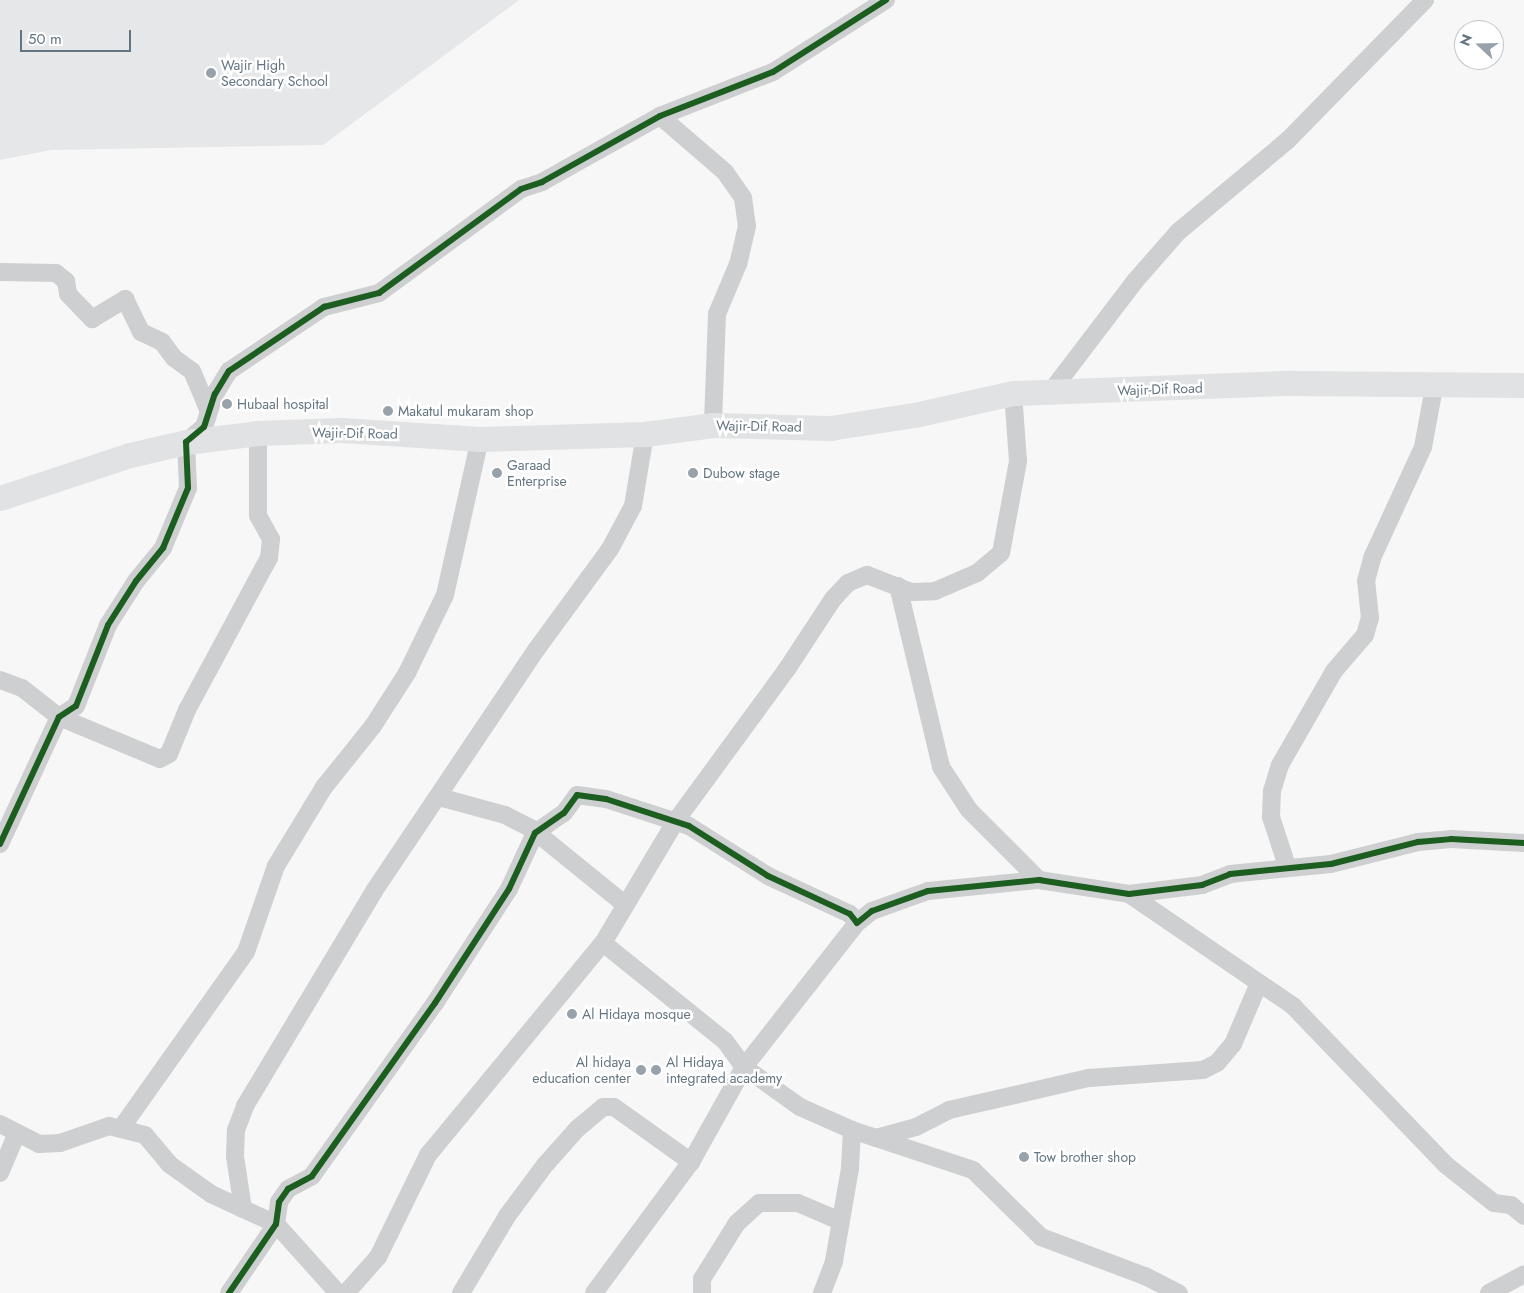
<!DOCTYPE html>
<style>
body{margin:0}
#map{position:relative;width:1524px;height:1293px;overflow:hidden;background:#f7f7f7;font-family:Jost,sans-serif}
div>[style]{position:absolute}
.built>*{inset:0;background:#e6e7e8}
.minor>*{height:18px;margin:-9px;padding:0 9px;transform-origin:9px;border-radius:9px;background:#cecfd0}
.secondary>*{height:25px;margin:-12.5px;padding:0 12.5px;transform-origin:12.5px;border-radius:12.5px;background:#e1e2e3}
.cycleway>*{height:6px;margin:-3px;padding:0 3px;transform-origin:3px;border-radius:3px;background:#1b5e20}
.dots>*{width:14px;height:14px;translate:-50% -50%;box-sizing:border-box;border:2px solid #fff;border-radius:50%}
span{translate:-50% -50%;white-space:nowrap;text-align:center;line-height:1.15;-webkit-text-stroke:5px #fff;paint-order:stroke}
.poi-label{font-size:14px;color:#637582}
.left{translate:0 -50%;text-align:left}
.right{translate:-100% -50%;text-align:right}
.street-label{font-size:14px;color:#637582}
.north{position:absolute;left:1454px;top:20px;width:50px;height:50px;box-sizing:border-box;background:#fff;border:1px solid #c1c8cd;border-radius:50%;rotate:291deg;font-size:14px;font-weight:700;line-height:20px;text-align:center;color:#637582}
.north::after{content:'';display:block;margin:auto;width:18px;height:22px;background:#97a2ab;clip-path:polygon(50% 0,100% 100%,50% 72%,0 100%)}
.scale{position:absolute;left:20px;top:30px;width:111px;height:22px;box-sizing:border-box;border:2px solid #637582;border-top:0;padding-left:6px;font-size:15px;line-height:18px;white-space:nowrap;color:#637582;-webkit-text-stroke:4px #fff;paint-order:stroke}
</style>
<div id="map">
<div class="built">
<div style="clip-path:polygon(0 0,519px 0,323px 145px,51px 150px,0 160px)"></div>
</div>
<div class="minor">
<div style="left:660px;top:116px;width:86px;rotate:40.7deg"></div>
<div style="left:725px;top:172px;width:32px;rotate:55deg"></div>
<div style="left:743px;top:198px;width:28px;rotate:82deg"></div>
<div style="left:747px;top:226px;width:39px;rotate:103deg"></div>
<div style="left:738px;top:264px;width:54px;rotate:112.8deg"></div>
<div style="left:717px;top:314px;width:111px;rotate:92.1deg"></div>
<div style="left:0;top:272px;width:56px;rotate:1deg"></div>
<div style="left:56px;top:273px;width:13px;rotate:39deg"></div>
<div style="left:66px;top:281px;width:13px;rotate:81deg"></div>
<div style="left:68px;top:294px;width:35px;rotate:46deg"></div>
<div style="left:92px;top:319px;width:39px;rotate:-31deg"></div>
<div style="left:125px;top:299px;width:37px;rotate:64deg"></div>
<div style="left:141px;top:332px;width:23px;rotate:25deg"></div>
<div style="left:162px;top:342px;width:20px;rotate:53deg"></div>
<div style="left:174px;top:358px;width:22px;rotate:36deg"></div>
<div style="left:192px;top:371px;width:41px;rotate:67.2deg"></div>
<div style="left:1049px;top:394px;width:142px;rotate:-52.7deg"></div>
<div style="left:1135px;top:281px;width:65px;rotate:-48.7deg"></div>
<div style="left:1178px;top:232px;width:143px;rotate:-39.9deg"></div>
<div style="left:1288px;top:140px;width:196px;rotate:-45.6deg"></div>
<div style="left:898px;top:586px;width:186px;rotate:76.6deg"></div>
<div style="left:941px;top:767px;width:51px;rotate:56.9deg"></div>
<div style="left:969px;top:810px;width:99px;rotate:45deg"></div>
<div style="left:0;top:680px;width:23px;rotate:20deg"></div>
<div style="left:22px;top:688px;width:47px;rotate:38.1deg"></div>
<div style="left:59px;top:717px;width:109px;rotate:22.6deg"></div>
<div style="left:160px;top:759px;width:10px;rotate:-29deg"></div>
<div style="left:169px;top:754px;width:48px;rotate:-67.8deg"></div>
<div style="left:187px;top:710px;width:173px;rotate:-61.7deg"></div>
<div style="left:269px;top:558px;width:19px;rotate:-84deg"></div>
<div style="left:271px;top:539px;width:26px;rotate:-119deg"></div>
<div style="left:258px;top:516px;width:83px;rotate:-90deg"></div>
<div style="left:439px;top:797px;width:68px;rotate:15.3deg"></div>
<div style="left:505px;top:815px;width:30px;rotate:27deg"></div>
<div style="left:532px;top:829px;width:117px;rotate:39.1deg"></div>
<div style="left:0;top:844px;width:140px;rotate:-65.1deg"></div>
<div style="left:59px;top:717px;width:20px;rotate:-33deg"></div>
<div style="left:76px;top:706px;width:87px;rotate:-68.4deg"></div>
<div style="left:108px;top:625px;width:52px;rotate:-57.5deg"></div>
<div style="left:136px;top:581px;width:43px;rotate:-50.7deg"></div>
<div style="left:163px;top:548px;width:65px;rotate:-67.4deg"></div>
<div style="left:188px;top:488px;width:46px;rotate:-92.5deg"></div>
<div style="left:186px;top:442px;width:23px;rotate:-40deg"></div>
<div style="left:204px;top:427px;width:35px;rotate:-72deg"></div>
<div style="left:215px;top:394px;width:27px;rotate:-59deg"></div>
<div style="left:229px;top:371px;width:115px;rotate:-34deg"></div>
<div style="left:324px;top:307px;width:57px;rotate:-14.3deg"></div>
<div style="left:379px;top:293px;width:176px;rotate:-36.2deg"></div>
<div style="left:521px;top:189px;width:22px;rotate:-18deg"></div>
<div style="left:542px;top:182px;width:135px;rotate:-29.2deg"></div>
<div style="left:660px;top:116px;width:121px;rotate:-21.3deg"></div>
<div style="left:773px;top:72px;width:134px;rotate:-32.5deg"></div>
<div style="left:1287px;top:866px;width:52px;rotate:-108.1deg"></div>
<div style="left:1271px;top:817px;width:26px;rotate:-88deg"></div>
<div style="left:1272px;top:791px;width:27px;rotate:-73deg"></div>
<div style="left:1280px;top:765px;width:108px;rotate:-60.1deg"></div>
<div style="left:1334px;top:671px;width:48px;rotate:-49.3deg"></div>
<div style="left:1365px;top:635px;width:18px;rotate:-74deg"></div>
<div style="left:1370px;top:618px;width:37px;rotate:-96deg"></div>
<div style="left:1366px;top:581px;width:24px;rotate:-75deg"></div>
<div style="left:1372px;top:558px;width:122px;rotate:-65.3deg"></div>
<div style="left:1423px;top:447px;width:66px;rotate:-79.5deg"></div>
<div style="left:1129px;top:894px;width:199px;rotate:34.3deg"></div>
<div style="left:1293px;top:1006px;width:221px;rotate:46.1deg"></div>
<div style="left:1446px;top:1165px;width:61px;rotate:38.4deg"></div>
<div style="left:1494px;top:1203px;width:17px;rotate:7deg"></div>
<div style="left:1511px;top:1205px;width:17px;rotate:40deg"></div>
<div style="left:603px;top:943px;width:156px;rotate:38.8deg"></div>
<div style="left:725px;top:1041px;width:32px;rotate:54deg"></div>
<div style="left:744px;top:1067px;width:69px;rotate:35.5deg"></div>
<div style="left:800px;top:1107px;width:57px;rotate:23.9deg"></div>
<div style="left:852px;top:1130px;width:127px;rotate:18.3deg"></div>
<div style="left:973px;top:1170px;width:95px;rotate:44.6deg"></div>
<div style="left:1041px;top:1237px;width:111px;rotate:20.6deg"></div>
<div style="left:1145px;top:1276px;width:38px;rotate:27deg"></div>
<div style="left:0;top:1124px;width:44px;rotate:27.1deg"></div>
<div style="left:39px;top:1144px;width:21px;rotate:-3deg"></div>
<div style="left:60px;top:1143px;width:52px;rotate:-19.1deg"></div>
<div style="left:109px;top:1126px;width:37px;rotate:14deg"></div>
<div style="left:145px;top:1135px;width:38px;rotate:50deg"></div>
<div style="left:169px;top:1164px;width:52px;rotate:35.5deg"></div>
<div style="left:211px;top:1194px;width:72px;rotate:24.8deg"></div>
<div style="left:276px;top:1224px;width:93px;rotate:48.1deg"></div>
<div style="left:122px;top:1127px;width:214px;rotate:-54.7deg"></div>
<div style="left:246px;top:952px;width:91px;rotate:-70.8deg"></div>
<div style="left:276px;top:866px;width:92px;rotate:-58.7deg"></div>
<div style="left:324px;top:787px;width:78px;rotate:-51.2deg"></div>
<div style="left:373px;top:726px;width:63px;rotate:-57.3deg"></div>
<div style="left:407px;top:673px;width:87px;rotate:-64deg"></div>
<div style="left:445px;top:595px;width:160px;rotate:-77.4deg"></div>
<div style="left:876px;top:1138px;width:41px;rotate:-15.4deg"></div>
<div style="left:916px;top:1127px;width:37px;rotate:-27deg"></div>
<div style="left:949px;top:1110px;width:144px;rotate:-12.9deg"></div>
<div style="left:1089px;top:1078px;width:114px;rotate:-4deg"></div>
<div style="left:1203px;top:1070px;width:16px;rotate:-27deg"></div>
<div style="left:1217px;top:1063px;width:25px;rotate:-50deg"></div>
<div style="left:1233px;top:1044px;width:66px;rotate:-66.9deg"></div>
<div style="left:0;top:1173px;width:43px;rotate:-67deg"></div>
<div style="left:243px;top:1209px;width:54px;rotate:-98.6deg"></div>
<div style="left:235px;top:1156px;width:26px;rotate:-88deg"></div>
<div style="left:236px;top:1130px;width:26px;rotate:-69deg"></div>
<div style="left:245px;top:1106px;width:251px;rotate:-59deg"></div>
<div style="left:374px;top:891px;width:290px;rotate:-56.1deg"></div>
<div style="left:536px;top:650px;width:125px;rotate:-53.8deg"></div>
<div style="left:610px;top:549px;width:49px;rotate:-61.9deg"></div>
<div style="left:633px;top:506px;width:73px;rotate:-80.5deg"></div>
<div style="left:229px;top:1293px;width:83px;rotate:-55.7deg"></div>
<div style="left:276px;top:1224px;width:22px;rotate:-82deg"></div>
<div style="left:279px;top:1202px;width:16px;rotate:-55deg"></div>
<div style="left:288px;top:1189px;width:27px;rotate:-28deg"></div>
<div style="left:312px;top:1176px;width:212px;rotate:-54.6deg"></div>
<div style="left:435px;top:1003px;width:136px;rotate:-57deg"></div>
<div style="left:509px;top:889px;width:62px;rotate:-65.1deg"></div>
<div style="left:535px;top:833px;width:35px;rotate:-35deg"></div>
<div style="left:564px;top:813px;width:22px;rotate:-54deg"></div>
<div style="left:577px;top:795px;width:29px;rotate:8deg"></div>
<div style="left:606px;top:799px;width:87px;rotate:18deg"></div>
<div style="left:689px;top:826px;width:93px;rotate:32.3deg"></div>
<div style="left:768px;top:876px;width:90px;rotate:24.9deg"></div>
<div style="left:850px;top:914px;width:11px;rotate:52deg"></div>
<div style="left:857px;top:923px;width:19px;rotate:-39deg"></div>
<div style="left:872px;top:911px;width:59px;rotate:-19.7deg"></div>
<div style="left:928px;top:891px;width:112px;rotate:-5.7deg"></div>
<div style="left:1039px;top:880px;width:91px;rotate:8.8deg"></div>
<div style="left:1129px;top:894px;width:74px;rotate:-7deg"></div>
<div style="left:1202px;top:885px;width:30px;rotate:-21deg"></div>
<div style="left:1230px;top:874px;width:101px;rotate:-5.7deg"></div>
<div style="left:1331px;top:864px;width:90px;rotate:-14.2deg"></div>
<div style="left:1418px;top:842px;width:33px;rotate:-5deg"></div>
<div style="left:1451px;top:839px;width:73px;rotate:3.1deg"></div>
<div style="left:346px;top:1293px;width:48px;rotate:-48.4deg"></div>
<div style="left:378px;top:1257px;width:114px;rotate:-63.9deg"></div>
<div style="left:428px;top:1155px;width:275px;rotate:-50.5deg"></div>
<div style="left:603px;top:943px;width:141px;rotate:-59.2deg"></div>
<div style="left:675px;top:822px;width:190px;rotate:-53.8deg"></div>
<div style="left:787px;top:669px;width:84px;rotate:-56.7deg"></div>
<div style="left:833px;top:599px;width:22px;rotate:-47deg"></div>
<div style="left:848px;top:583px;width:21px;rotate:-23deg"></div>
<div style="left:867px;top:575px;width:47px;rotate:21.1deg"></div>
<div style="left:911px;top:592px;width:24px;rotate:-2deg"></div>
<div style="left:935px;top:591px;width:46px;rotate:-23.2deg"></div>
<div style="left:977px;top:573px;width:31px;rotate:-40deg"></div>
<div style="left:1001px;top:553px;width:94px;rotate:-79.5deg"></div>
<div style="left:1018px;top:461px;width:68px;rotate:-94.2deg"></div>
<div style="left:461px;top:1293px;width:90px;rotate:-59.1deg"></div>
<div style="left:507px;top:1216px;width:64px;rotate:-53.3deg"></div>
<div style="left:545px;top:1165px;width:48px;rotate:-48.4deg"></div>
<div style="left:577px;top:1129px;width:34px;rotate:-40deg"></div>
<div style="left:603px;top:1107px;width:11px"></div>
<div style="left:614px;top:1107px;width:95px;rotate:35.5deg"></div>
<div style="left:594px;top:1293px;width:163px;rotate:-53.5deg"></div>
<div style="left:691px;top:1162px;width:109px;rotate:-60.8deg"></div>
<div style="left:744px;top:1067px;width:183px;rotate:-51.9deg"></div>
<div style="left:702px;top:1293px;width:14px;rotate:-90deg"></div>
<div style="left:702px;top:1279px;width:66px;rotate:-58deg"></div>
<div style="left:737px;top:1223px;width:30px;rotate:-42deg"></div>
<div style="left:759px;top:1203px;width:39px"></div>
<div style="left:798px;top:1203px;width:46px;rotate:23.2deg"></div>
<div style="left:822px;top:1293px;width:34px;rotate:-69deg"></div>
<div style="left:834px;top:1261px;width:94px;rotate:-80.2deg"></div>
<div style="left:850px;top:1168px;width:38px;rotate:-87deg"></div>
<div style="left:1489px;top:1293px;width:40px;rotate:-28deg"></div>
</div>
<div class="secondary">
<div style="left:0;top:498px;width:137px;rotate:-18.3deg"></div>
<div style="left:130px;top:455px;width:57px;rotate:-13.1deg"></div>
<div style="left:186px;top:442px;width:73px;rotate:-7.1deg"></div>
<div style="left:258px;top:433px;width:84px;rotate:-2deg"></div>
<div style="left:342px;top:430px;width:138px;rotate:3.7deg"></div>
<div style="left:480px;top:439px;width:165px;rotate:-1.7deg"></div>
<div style="left:645px;top:434px;width:69px;rotate:-7.5deg"></div>
<div style="left:713px;top:425px;width:117px;rotate:1.5deg"></div>
<div style="left:830px;top:428px;width:90px;rotate:-8.9deg"></div>
<div style="left:919px;top:414px;width:96px;rotate:-12.6deg"></div>
<div style="left:1013px;top:393px;width:279px;rotate:-2.1deg"></div>
<div style="left:1292px;top:383px;width:232px;rotate:0.5deg"></div>
</div>
<div class="cycleway">
<div style="left:0;top:844px;width:140px;rotate:-65.1deg"></div>
<div style="left:59px;top:717px;width:20px;rotate:-33deg"></div>
<div style="left:76px;top:706px;width:87px;rotate:-68.4deg"></div>
<div style="left:108px;top:625px;width:52px;rotate:-57.5deg"></div>
<div style="left:136px;top:581px;width:43px;rotate:-50.7deg"></div>
<div style="left:163px;top:548px;width:65px;rotate:-67.4deg"></div>
<div style="left:188px;top:488px;width:46px;rotate:-92.5deg"></div>
<div style="left:186px;top:442px;width:23px;rotate:-40deg"></div>
<div style="left:204px;top:427px;width:35px;rotate:-72deg"></div>
<div style="left:215px;top:394px;width:27px;rotate:-59deg"></div>
<div style="left:229px;top:371px;width:115px;rotate:-34deg"></div>
<div style="left:324px;top:307px;width:57px;rotate:-14.3deg"></div>
<div style="left:379px;top:293px;width:176px;rotate:-36.2deg"></div>
<div style="left:521px;top:189px;width:22px;rotate:-18deg"></div>
<div style="left:542px;top:182px;width:135px;rotate:-29.2deg"></div>
<div style="left:660px;top:116px;width:121px;rotate:-21.3deg"></div>
<div style="left:773px;top:72px;width:134px;rotate:-32.5deg"></div>
<div style="left:229px;top:1293px;width:83px;rotate:-55.7deg"></div>
<div style="left:276px;top:1224px;width:22px;rotate:-82deg"></div>
<div style="left:279px;top:1202px;width:16px;rotate:-55deg"></div>
<div style="left:288px;top:1189px;width:27px;rotate:-28deg"></div>
<div style="left:312px;top:1176px;width:212px;rotate:-54.6deg"></div>
<div style="left:435px;top:1003px;width:136px;rotate:-57deg"></div>
<div style="left:509px;top:889px;width:62px;rotate:-65.1deg"></div>
<div style="left:535px;top:833px;width:35px;rotate:-35deg"></div>
<div style="left:564px;top:813px;width:22px;rotate:-54deg"></div>
<div style="left:577px;top:795px;width:29px;rotate:8deg"></div>
<div style="left:606px;top:799px;width:87px;rotate:18deg"></div>
<div style="left:689px;top:826px;width:93px;rotate:32.3deg"></div>
<div style="left:768px;top:876px;width:90px;rotate:24.9deg"></div>
<div style="left:850px;top:914px;width:11px;rotate:52deg"></div>
<div style="left:857px;top:923px;width:19px;rotate:-39deg"></div>
<div style="left:872px;top:911px;width:59px;rotate:-19.7deg"></div>
<div style="left:928px;top:891px;width:112px;rotate:-5.7deg"></div>
<div style="left:1039px;top:880px;width:91px;rotate:8.8deg"></div>
<div style="left:1129px;top:894px;width:74px;rotate:-7deg"></div>
<div style="left:1202px;top:885px;width:30px;rotate:-21deg"></div>
<div style="left:1230px;top:874px;width:101px;rotate:-5.7deg"></div>
<div style="left:1331px;top:864px;width:90px;rotate:-14.2deg"></div>
<div style="left:1418px;top:842px;width:33px;rotate:-5deg"></div>
<div style="left:1451px;top:839px;width:73px;rotate:3.1deg"></div>
</div>
<div class="dots">
<div style="left:211px;top:73px;background:#97a2ab"></div>
<div style="left:227px;top:404px;background:#97a2ab"></div>
<div style="left:388px;top:411px;background:#97a2ab"></div>
<div style="left:497px;top:473px;background:#97a2ab"></div>
<div style="left:693px;top:473px;background:#97a2ab"></div>
<div style="left:572px;top:1014px;background:#97a2ab"></div>
<div style="left:641px;top:1070px;background:#97a2ab"></div>
<div style="left:656px;top:1070px;background:#97a2ab"></div>
<div style="left:1024px;top:1157px;background:#97a2ab"></div>
</div>
<div class="poi-label">
<span class="left" style="left:221px;top:73px">Wajir High<br>Secondary School</span>
<span class="left" style="left:237px;top:404px">Hubaal hospital</span>
<span class="left" style="left:398px;top:411px">Makatul mukaram shop</span>
<span class="left" style="left:507px;top:473px">Garaad<br>Enterprise</span>
<span class="left" style="left:703px;top:473px">Dubow stage</span>
<span class="left" style="left:582px;top:1014px">Al Hidaya mosque</span>
<span class="right" style="left:631px;top:1070px">Al hidaya<br>education center</span>
<span class="left" style="left:666px;top:1070px">Al Hidaya<br>integrated academy</span>
<span class="left" style="left:1034px;top:1157px">Tow brother shop</span>
</div>
<div class="street-label">
<span style="left:1160px;top:389px;rotate:-2deg">Wajir-Dif Road</span>
<span style="left:759px;top:426px;rotate:1deg">Wajir-Dif Road</span>
<span style="left:355px;top:433px;rotate:1deg">Wajir-Dif Road</span>
</div>
<div class="north">N</div>
<div class="scale">50 m</div>
</div>
